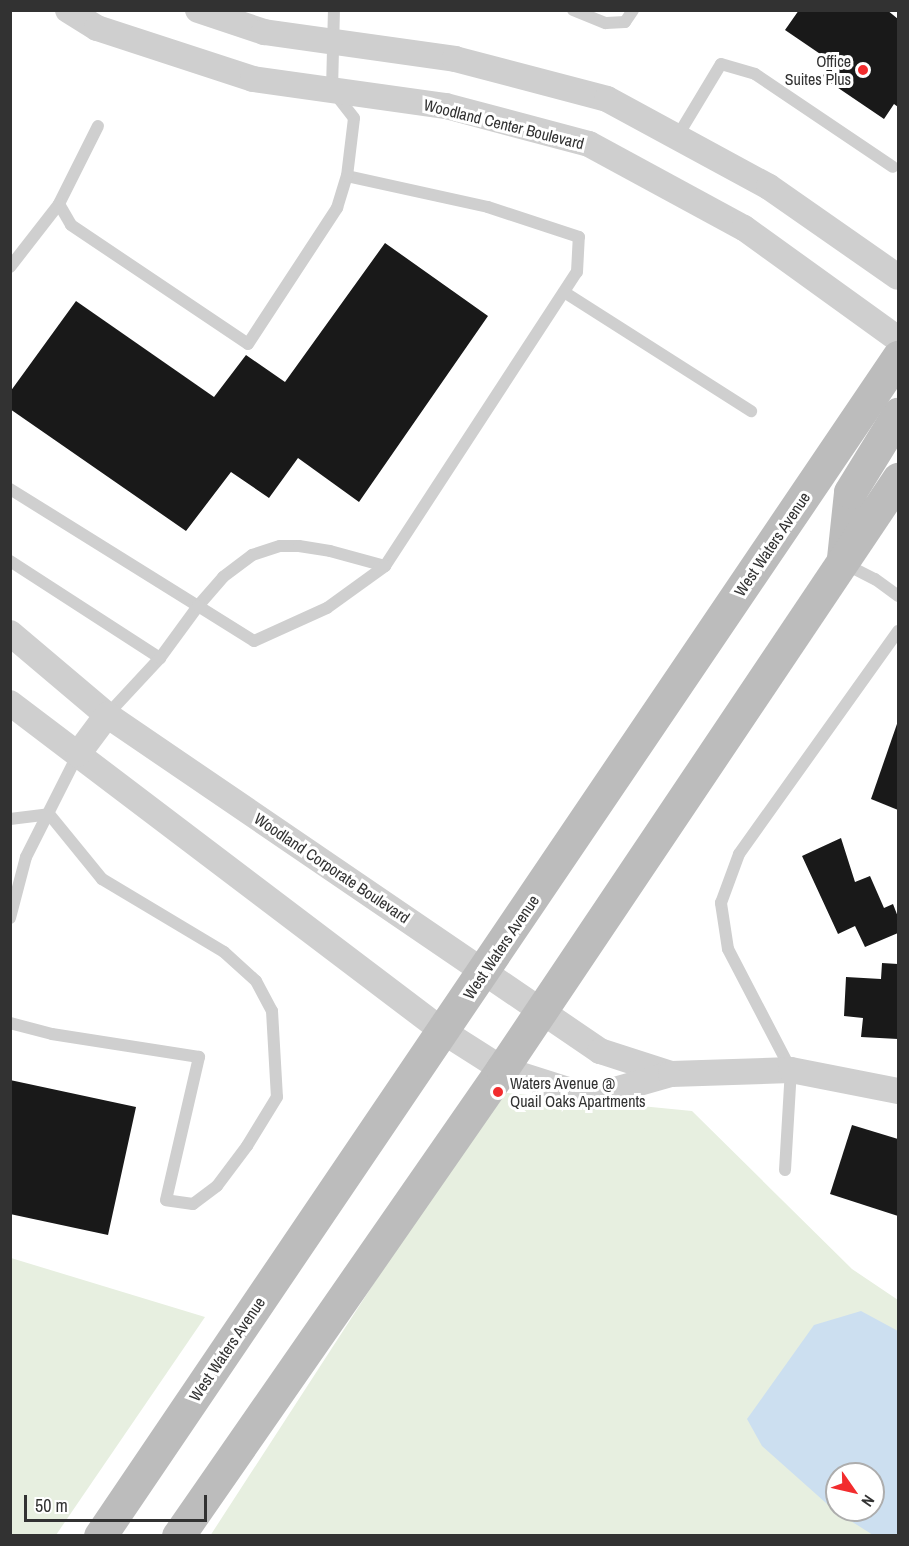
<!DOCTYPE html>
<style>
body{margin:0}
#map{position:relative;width:909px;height:1546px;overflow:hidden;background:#fff;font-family:"Archivo Narrow",sans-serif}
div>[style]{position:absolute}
.green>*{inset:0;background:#e7efe0}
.water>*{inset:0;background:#ccdff0}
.building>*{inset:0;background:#191919}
.service>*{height:12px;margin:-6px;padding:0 6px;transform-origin:6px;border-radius:6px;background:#cfcfcf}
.minor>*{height:26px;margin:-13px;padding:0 13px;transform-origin:13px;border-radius:13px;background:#cfcfcf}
.secondary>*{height:33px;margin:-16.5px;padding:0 16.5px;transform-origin:16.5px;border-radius:16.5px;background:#bcbcbc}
.dots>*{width:16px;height:16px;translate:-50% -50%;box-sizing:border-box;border:3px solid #fff;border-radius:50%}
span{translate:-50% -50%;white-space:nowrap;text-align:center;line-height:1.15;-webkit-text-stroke:6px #fff;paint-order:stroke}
.poi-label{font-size:16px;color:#323232}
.right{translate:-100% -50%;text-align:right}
.left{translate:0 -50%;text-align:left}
.street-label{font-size:16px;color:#323232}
.frame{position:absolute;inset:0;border:12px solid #323232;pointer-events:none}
.north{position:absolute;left:825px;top:1462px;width:60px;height:60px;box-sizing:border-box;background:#fff;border:2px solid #adadad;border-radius:50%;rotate:124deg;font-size:16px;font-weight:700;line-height:24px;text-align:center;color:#323232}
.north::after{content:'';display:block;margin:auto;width:21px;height:27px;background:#f22c2e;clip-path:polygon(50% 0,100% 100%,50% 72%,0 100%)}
.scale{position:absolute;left:24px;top:1495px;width:183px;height:27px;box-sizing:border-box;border:3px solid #323232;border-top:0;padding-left:8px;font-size:18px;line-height:21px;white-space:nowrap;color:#323232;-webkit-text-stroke:4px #fff;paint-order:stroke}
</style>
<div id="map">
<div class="green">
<div style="clip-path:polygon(evenodd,498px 1092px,692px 1111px,852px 1269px,898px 1300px,898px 1535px,210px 1536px,498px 1092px,837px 1474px,873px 1474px,873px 1510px,837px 1510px,837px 1474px)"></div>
<div style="clip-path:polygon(11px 1258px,205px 1317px,56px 1535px,11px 1535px)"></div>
</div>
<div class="water">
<div style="clip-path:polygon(evenodd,861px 1311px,898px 1331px,898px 1535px,873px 1535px,835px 1511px,762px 1446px,747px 1419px,814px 1325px,861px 1311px,837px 1474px,873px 1474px,873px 1510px,837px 1510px,837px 1474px)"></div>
</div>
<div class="building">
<div style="clip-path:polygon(799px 10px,887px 10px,898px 19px,898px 107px,894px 104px,884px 119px,822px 77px,832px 62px,785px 30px)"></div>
<div style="clip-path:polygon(385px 243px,488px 316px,359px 502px,298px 458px,269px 498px,231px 472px,186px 531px,10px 409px,10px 392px,76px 301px,214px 397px,246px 355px,285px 382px)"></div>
<div style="clip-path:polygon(898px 721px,898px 810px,871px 799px)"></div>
<div style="clip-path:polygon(841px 838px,855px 882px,870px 876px,884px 908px,893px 904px,898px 917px,898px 933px,865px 947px,855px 926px,838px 934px,802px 856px)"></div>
<div style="clip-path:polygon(882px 963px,898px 964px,898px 1039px,861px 1037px,863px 1018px,844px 1016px,846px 977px,881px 979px)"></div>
<div style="clip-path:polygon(10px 1080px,136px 1107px,108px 1235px,10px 1214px)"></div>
<div style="clip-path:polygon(852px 1125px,898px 1139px,898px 1216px,830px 1194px)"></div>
</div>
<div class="service">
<div style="left:573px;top:10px;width:35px;rotate:22deg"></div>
<div style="left:606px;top:23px;width:19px;rotate:-3deg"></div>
<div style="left:625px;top:22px;width:14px;rotate:-56deg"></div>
<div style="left:98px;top:126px;width:87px;rotate:116.6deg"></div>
<div style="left:59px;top:204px;width:24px;rotate:60deg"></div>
<div style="left:71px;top:225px;width:213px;rotate:33.9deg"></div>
<div style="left:248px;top:344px;width:163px;rotate:-56.8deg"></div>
<div style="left:337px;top:208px;width:34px;rotate:-73deg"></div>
<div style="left:677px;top:137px;width:85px;rotate:-58.9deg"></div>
<div style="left:721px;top:64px;width:35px;rotate:16deg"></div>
<div style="left:755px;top:74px;width:166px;rotate:34deg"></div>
<div style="left:10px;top:267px;width:80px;rotate:-52.1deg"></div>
<div style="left:564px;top:292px;width:222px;rotate:32.5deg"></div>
<div style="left:10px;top:489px;width:221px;rotate:31.9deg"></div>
<div style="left:198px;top:606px;width:38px;rotate:-49deg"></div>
<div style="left:223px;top:577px;width:36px;rotate:-37deg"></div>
<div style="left:252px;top:555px;width:29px;rotate:-18deg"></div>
<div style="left:280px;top:546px;width:19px"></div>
<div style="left:299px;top:546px;width:31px;rotate:9deg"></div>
<div style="left:330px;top:551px;width:57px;rotate:15.3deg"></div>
<div style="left:385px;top:566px;width:351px;rotate:-56.9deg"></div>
<div style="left:577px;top:272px;width:35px;rotate:-87deg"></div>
<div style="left:579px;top:237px;width:96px;rotate:-161.8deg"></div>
<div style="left:488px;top:207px;width:144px;rotate:-167.6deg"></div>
<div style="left:347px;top:176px;width:58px;rotate:-83.1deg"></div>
<div style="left:354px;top:118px;width:36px;rotate:-128deg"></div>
<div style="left:332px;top:90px;width:80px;rotate:-88.6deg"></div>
<div style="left:10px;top:561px;width:179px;rotate:32.9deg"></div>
<div style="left:843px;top:563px;width:36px;rotate:27deg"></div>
<div style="left:875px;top:579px;width:29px;rotate:36deg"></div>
<div style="left:107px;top:715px;width:78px;rotate:-47.1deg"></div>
<div style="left:160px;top:658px;width:64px;rotate:-53.8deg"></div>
<div style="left:198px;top:606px;width:66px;rotate:32deg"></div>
<div style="left:254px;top:641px;width:80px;rotate:-24.3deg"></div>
<div style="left:327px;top:608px;width:72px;rotate:-35.9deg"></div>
<div style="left:10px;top:819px;width:39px;rotate:-7deg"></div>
<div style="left:49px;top:814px;width:84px;rotate:50.8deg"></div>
<div style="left:102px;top:879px;width:142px;rotate:30.9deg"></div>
<div style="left:224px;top:952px;width:43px;rotate:42.2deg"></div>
<div style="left:256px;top:981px;width:34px;rotate:62deg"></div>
<div style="left:272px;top:1011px;width:86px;rotate:86.7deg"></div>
<div style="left:277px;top:1097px;width:57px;rotate:121.5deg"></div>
<div style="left:247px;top:1146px;width:50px;rotate:126.9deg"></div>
<div style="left:217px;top:1186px;width:30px;rotate:143deg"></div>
<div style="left:193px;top:1204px;width:27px;rotate:-172deg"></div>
<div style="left:166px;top:1200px;width:147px;rotate:-77deg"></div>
<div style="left:199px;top:1057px;width:149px;rotate:-171.1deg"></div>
<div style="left:52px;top:1034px;width:43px;rotate:-165.3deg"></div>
<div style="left:10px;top:918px;width:63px;rotate:-75.3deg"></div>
<div style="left:26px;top:857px;width:115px;rotate:-63.2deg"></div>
<div style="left:785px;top:1170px;width:100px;rotate:-86.6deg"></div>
<div style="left:791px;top:1070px;width:136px;rotate:-117.5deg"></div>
<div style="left:728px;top:949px;width:47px;rotate:-98.7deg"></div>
<div style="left:721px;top:903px;width:52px;rotate:-69.8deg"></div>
<div style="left:739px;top:854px;width:274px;rotate:-54.5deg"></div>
</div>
<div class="minor">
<div style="left:68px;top:10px;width:34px;rotate:32deg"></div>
<div style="left:97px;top:28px;width:164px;rotate:18.1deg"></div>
<div style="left:253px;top:79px;width:195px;rotate:8deg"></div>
<div style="left:446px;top:106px;width:148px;rotate:14.9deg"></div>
<div style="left:589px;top:144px;width:176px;rotate:28.5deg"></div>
<div style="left:744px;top:228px;width:190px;rotate:35.8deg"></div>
<div style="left:198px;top:10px;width:70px;rotate:18.4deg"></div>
<div style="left:264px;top:32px;width:193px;rotate:8deg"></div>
<div style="left:455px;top:59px;width:157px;rotate:14.7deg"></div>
<div style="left:607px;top:99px;width:184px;rotate:28.5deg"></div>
<div style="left:769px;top:187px;width:157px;rotate:34.9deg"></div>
<div style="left:10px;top:633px;width:127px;rotate:40.2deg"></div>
<div style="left:107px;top:715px;width:597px;rotate:34.28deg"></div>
<div style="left:600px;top:1051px;width:75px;rotate:17.9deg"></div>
<div style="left:10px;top:703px;width:545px;rotate:37.16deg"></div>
<div style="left:444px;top:1032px;width:69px;rotate:32.5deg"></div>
<div style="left:502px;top:1069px;width:92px;rotate:17.7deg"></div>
<div style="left:590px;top:1097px;width:84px;rotate:-15.9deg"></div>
<div style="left:671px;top:1074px;width:120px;rotate:-1.9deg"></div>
<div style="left:791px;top:1070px;width:109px;rotate:11.1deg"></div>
<div style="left:78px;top:754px;width:49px;rotate:-53.4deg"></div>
</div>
<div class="secondary">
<div style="left:843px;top:558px;width:66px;rotate:-83.9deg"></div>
<div style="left:850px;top:492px;width:92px;rotate:-58.4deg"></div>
<div style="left:100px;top:1536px;width:1424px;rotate:-55.91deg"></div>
<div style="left:178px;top:1536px;width:568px;rotate:-55.25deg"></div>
<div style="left:502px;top:1069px;width:711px;rotate:-56.13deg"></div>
</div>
<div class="dots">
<div style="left:863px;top:70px;background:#f22c2e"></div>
<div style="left:498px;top:1092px;background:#f22c2e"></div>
</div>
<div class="poi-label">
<span class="right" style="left:851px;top:70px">Office<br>Suites Plus</span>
<span class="left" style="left:510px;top:1092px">Waters Avenue @<br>Quail Oaks Apartments</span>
</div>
<div class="street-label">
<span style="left:504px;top:124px;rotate:14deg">Woodland Center Boulevard</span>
<span style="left:772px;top:544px;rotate:-56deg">West Waters Avenue</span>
<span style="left:332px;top:868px;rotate:34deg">Woodland Corporate Boulevard</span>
<span style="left:501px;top:947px;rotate:-56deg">West Waters Avenue</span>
<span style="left:227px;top:1349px;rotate:-56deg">West Waters Avenue</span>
</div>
<div class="frame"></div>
<div class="north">N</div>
<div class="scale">50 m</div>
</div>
